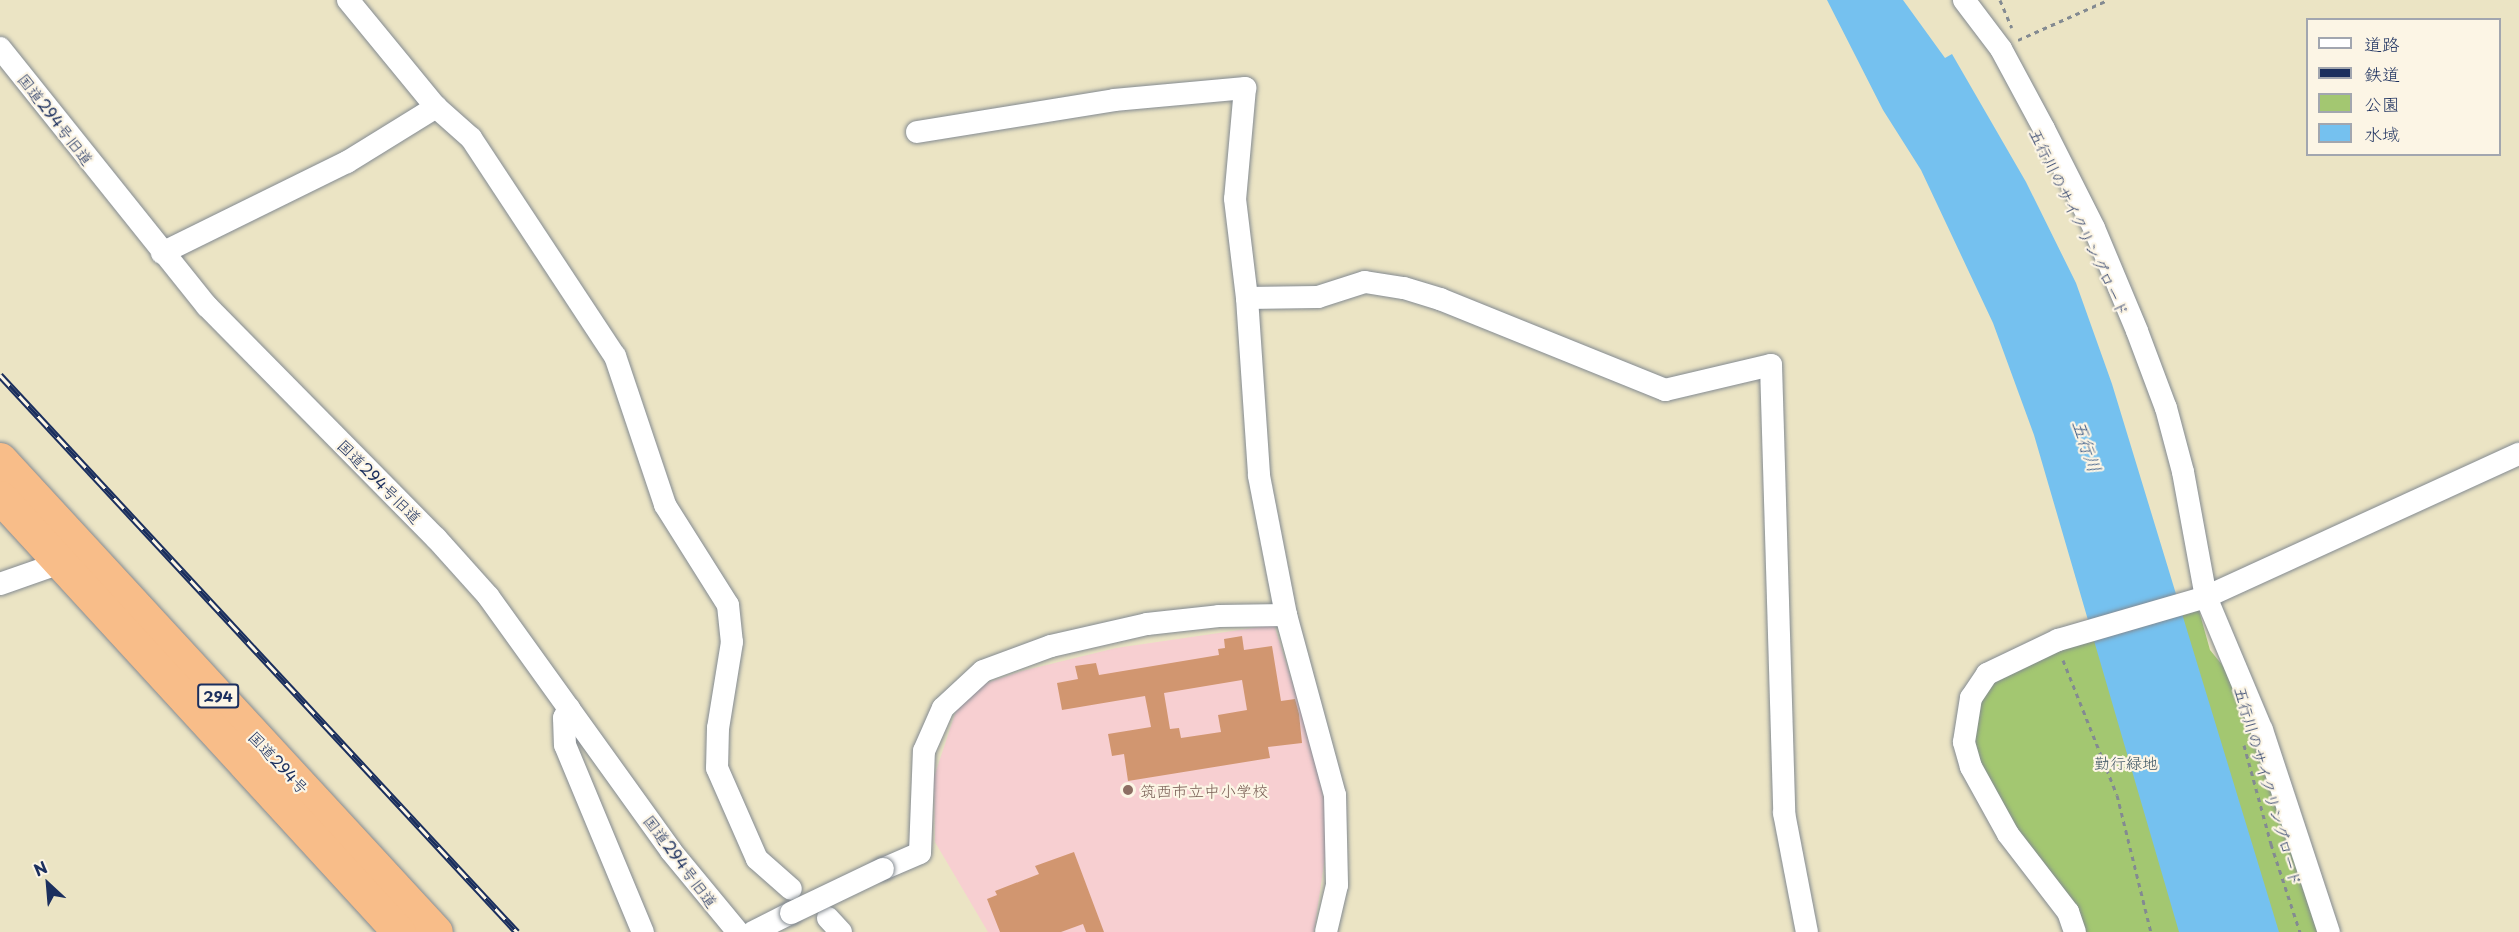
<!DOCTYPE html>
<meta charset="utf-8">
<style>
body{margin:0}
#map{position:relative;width:2519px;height:932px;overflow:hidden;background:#ebe4c4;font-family:"Playpen Sans","Klee One",sans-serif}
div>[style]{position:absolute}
.built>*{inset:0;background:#f7cfd1}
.green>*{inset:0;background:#a3c771}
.water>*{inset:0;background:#75c1ef}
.building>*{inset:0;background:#d19670}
.path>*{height:3px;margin-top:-1.5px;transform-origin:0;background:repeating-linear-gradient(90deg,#838a91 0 4.5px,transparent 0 9px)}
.roads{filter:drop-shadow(0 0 2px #838a91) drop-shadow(0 0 2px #838a91)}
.minor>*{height:22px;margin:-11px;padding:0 11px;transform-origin:11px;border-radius:11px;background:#fff}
.highway>*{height:33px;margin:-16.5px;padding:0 16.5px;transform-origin:16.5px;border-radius:16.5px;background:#f8bd89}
.rail>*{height:7px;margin-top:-3.5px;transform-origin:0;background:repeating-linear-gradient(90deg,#fcf5e5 0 14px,#1b2f5e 0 28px);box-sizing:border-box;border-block:2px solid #1b2f5e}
.bridges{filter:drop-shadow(0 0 2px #838a91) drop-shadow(0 0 2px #838a91)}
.minor-bridge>*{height:22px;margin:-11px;padding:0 11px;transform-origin:11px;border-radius:11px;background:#fff}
.dots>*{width:16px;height:16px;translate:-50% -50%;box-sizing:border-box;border:3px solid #fcf5e5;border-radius:50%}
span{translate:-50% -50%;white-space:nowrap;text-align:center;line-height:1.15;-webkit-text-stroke:4.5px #fcf5e5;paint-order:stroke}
.shield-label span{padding:2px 4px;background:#fcf5e5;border:2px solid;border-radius:4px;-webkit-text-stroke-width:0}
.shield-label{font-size:15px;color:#1b2f5e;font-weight:700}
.street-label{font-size:16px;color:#1b2f5e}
.park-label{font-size:16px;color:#3d5563}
.education-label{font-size:16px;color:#785e54}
.left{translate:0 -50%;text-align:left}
.water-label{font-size:18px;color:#325482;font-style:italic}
.legend{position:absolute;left:2306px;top:18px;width:195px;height:138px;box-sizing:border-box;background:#fcf5e5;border:2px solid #a2a6af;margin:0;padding:8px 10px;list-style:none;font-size:18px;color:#1b2f5e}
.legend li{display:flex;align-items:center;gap:12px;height:30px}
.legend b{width:30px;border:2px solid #a2a6af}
.north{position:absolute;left:18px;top:854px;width:60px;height:60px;-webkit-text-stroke:4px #fcf5e5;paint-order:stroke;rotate:334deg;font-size:16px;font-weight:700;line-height:24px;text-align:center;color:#1b2f5e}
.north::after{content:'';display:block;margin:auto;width:21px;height:27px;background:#1b2f5e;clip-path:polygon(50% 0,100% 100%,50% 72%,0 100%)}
</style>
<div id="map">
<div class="built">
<div style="clip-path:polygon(1274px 625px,1310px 738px,1325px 804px,1325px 857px,1314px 932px,988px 932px,935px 842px,934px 777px,956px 711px,984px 684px,1022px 671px,1116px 648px)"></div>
</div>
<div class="green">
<div style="clip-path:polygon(2198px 607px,2210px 650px,2228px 672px,2257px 739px,2321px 932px,2084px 932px,2013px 830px,1970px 742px,1977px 695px,1994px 678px,2057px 646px)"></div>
</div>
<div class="water">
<div style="clip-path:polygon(1827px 0,1903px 0,1945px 58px,1952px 54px,2026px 182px,2076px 283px,2112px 384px,2279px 932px,2179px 932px,2034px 435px,1993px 323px,1921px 170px,1883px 110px)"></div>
</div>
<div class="building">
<div style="clip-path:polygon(evenodd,1242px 636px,1244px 650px,1272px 646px,1281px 701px,1295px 699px,1299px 714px,1302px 743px,1268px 747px,1270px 758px,1128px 781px,1124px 754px,1112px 756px,1108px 734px,1151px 727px,1145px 696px,1062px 710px,1057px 683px,1078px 679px,1075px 666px,1096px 663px,1099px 675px,1219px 655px,1218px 649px,1225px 648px,1224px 639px,1242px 636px,1242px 680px,1247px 710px,1218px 715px,1221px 732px,1181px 738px,1179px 728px,1170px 729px,1164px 693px,1242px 680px)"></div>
<div style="clip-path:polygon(1074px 852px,1104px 932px,1086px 932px,1083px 924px,1061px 932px,1000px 932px,987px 899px,997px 895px,995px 891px,1039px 874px,1035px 866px)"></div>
</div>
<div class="path">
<div style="left:2000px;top:0;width:30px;rotate:67deg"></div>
<div style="left:2018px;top:40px;width:98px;rotate:-24deg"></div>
<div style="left:2063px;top:660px;width:145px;rotate:68.2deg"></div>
<div style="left:2117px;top:795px;width:141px;rotate:76.1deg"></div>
<div style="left:2244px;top:745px;width:103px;rotate:74.7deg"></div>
<div style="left:2271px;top:844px;width:93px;rotate:71.8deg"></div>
</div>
<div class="roads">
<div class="minor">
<div style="left:348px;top:0;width:139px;rotate:50.6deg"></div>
<div style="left:436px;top:107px;width:47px;rotate:41.5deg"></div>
<div style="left:471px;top:138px;width:261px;rotate:56.6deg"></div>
<div style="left:615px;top:356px;width:157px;rotate:71.4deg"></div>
<div style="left:665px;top:505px;width:118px;rotate:57.8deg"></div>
<div style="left:728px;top:605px;width:37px;rotate:84deg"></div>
<div style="left:732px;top:642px;width:87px;rotate:99.2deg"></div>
<div style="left:718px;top:728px;width:40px;rotate:91.4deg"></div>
<div style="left:717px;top:768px;width:99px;rotate:66.3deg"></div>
<div style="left:757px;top:859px;width:45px;rotate:41.4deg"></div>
<div style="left:1964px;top:0;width:61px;rotate:52.9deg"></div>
<div style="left:2001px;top:49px;width:91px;rotate:61.7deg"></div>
<div style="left:2044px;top:129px;width:111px;rotate:63.2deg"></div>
<div style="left:2094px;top:228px;width:112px;rotate:67.3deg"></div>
<div style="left:2137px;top:331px;width:82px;rotate:69.4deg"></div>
<div style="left:2166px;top:408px;width:66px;rotate:75.1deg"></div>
<div style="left:2183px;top:472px;width:127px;rotate:79.6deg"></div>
<div style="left:2206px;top:597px;width:144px;rotate:67.2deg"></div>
<div style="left:2262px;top:730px;width:213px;rotate:71.7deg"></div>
<div style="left:0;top:48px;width:331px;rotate:51.3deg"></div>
<div style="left:207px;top:306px;width:326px;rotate:45.4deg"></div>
<div style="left:436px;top:538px;width:78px;rotate:48.1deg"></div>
<div style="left:488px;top:596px;width:314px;rotate:54.3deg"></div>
<div style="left:671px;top:851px;width:105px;rotate:50.4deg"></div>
<div style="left:917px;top:132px;width:200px;rotate:-9.2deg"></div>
<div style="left:1114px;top:100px;width:132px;rotate:-5.2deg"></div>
<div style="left:1245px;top:88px;width:111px;rotate:95.1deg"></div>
<div style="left:1235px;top:199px;width:100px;rotate:83.1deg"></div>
<div style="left:1247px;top:298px;width:178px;rotate:86.1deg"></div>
<div style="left:1259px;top:476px;width:142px;rotate:79deg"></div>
<div style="left:1286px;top:615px;width:187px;rotate:74.8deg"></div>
<div style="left:1335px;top:795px;width:90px;rotate:88.7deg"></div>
<div style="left:1337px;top:885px;width:48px;rotate:103.2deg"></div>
<div style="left:162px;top:253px;width:206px;rotate:-26.2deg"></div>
<div style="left:347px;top:162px;width:105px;rotate:-31.7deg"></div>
<div style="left:1247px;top:298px;width:71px;rotate:-0.8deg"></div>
<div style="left:1318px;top:297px;width:49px;rotate:-17.7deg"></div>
<div style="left:1365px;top:282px;width:39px;rotate:9deg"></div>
<div style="left:1404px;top:288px;width:38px;rotate:17deg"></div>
<div style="left:1440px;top:299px;width:243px;rotate:22deg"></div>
<div style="left:1665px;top:390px;width:109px;rotate:-13.3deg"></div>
<div style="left:1771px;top:365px;width:448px;rotate:88.3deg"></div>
<div style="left:1784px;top:813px;width:121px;rotate:79.1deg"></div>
<div style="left:0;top:584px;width:64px;rotate:-19.3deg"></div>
<div style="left:569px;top:708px;width:11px;rotate:117deg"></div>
<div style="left:564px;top:718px;width:27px;rotate:88deg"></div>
<div style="left:565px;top:745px;width:203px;rotate:67.4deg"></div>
<div style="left:883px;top:869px;width:40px;rotate:-23.4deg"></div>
<div style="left:920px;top:853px;width:102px;rotate:-87.8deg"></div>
<div style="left:924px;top:751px;width:47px;rotate:-66.2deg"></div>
<div style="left:943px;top:708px;width:54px;rotate:-42.8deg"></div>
<div style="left:983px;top:671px;width:72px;rotate:-20.2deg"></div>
<div style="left:1051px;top:646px;width:98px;rotate:-12.9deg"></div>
<div style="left:1147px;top:624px;width:72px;rotate:-6.3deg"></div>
<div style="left:1219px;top:616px;width:67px;rotate:-0.9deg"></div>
<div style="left:828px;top:918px;width:19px;rotate:47deg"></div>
<div style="left:753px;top:932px;width:42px;rotate:-26.6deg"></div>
<div style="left:2075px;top:932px;width:21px;rotate:-109deg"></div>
<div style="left:2068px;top:912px;width:98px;rotate:-127.6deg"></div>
<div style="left:2008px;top:834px;width:77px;rotate:-118.9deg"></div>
<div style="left:1971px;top:767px;width:26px;rotate:-106deg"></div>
<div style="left:1964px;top:742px;width:45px;rotate:-81deg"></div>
<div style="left:1971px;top:698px;width:29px;rotate:-56deg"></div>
<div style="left:1987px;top:674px;width:79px;rotate:-25.6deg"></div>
<div style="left:2058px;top:640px;width:154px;rotate:-16.2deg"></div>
<div style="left:2206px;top:597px;width:344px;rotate:-24.6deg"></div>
</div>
<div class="highway">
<div style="left:0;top:459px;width:643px;rotate:47.33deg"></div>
<div style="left:0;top:497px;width:590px;rotate:47.47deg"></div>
</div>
</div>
<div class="rail">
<div style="left:0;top:375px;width:760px;rotate:47.13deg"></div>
</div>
<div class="bridges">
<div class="minor-bridge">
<div style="left:791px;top:913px;width:102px;rotate:-25.6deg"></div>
</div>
</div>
<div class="dots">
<div style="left:1128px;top:790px;background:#8d6e63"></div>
</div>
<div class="shield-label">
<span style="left:218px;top:696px">294</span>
</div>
<div class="street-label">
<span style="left:56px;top:119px;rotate:52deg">国道294号旧道</span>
<span style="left:2080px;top:222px;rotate:64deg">五行川のサイクリングロード</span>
<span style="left:380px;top:481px;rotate:45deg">国道294号旧道</span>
<span style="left:279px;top:762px;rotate:47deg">国道294号</span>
<span style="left:2269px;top:786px;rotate:74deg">五行川のサイクリングロード</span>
<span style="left:681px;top:861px;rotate:53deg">国道294号旧道</span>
</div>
<div class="park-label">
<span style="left:2126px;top:762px">勤行緑地</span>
</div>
<div class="education-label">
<span class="left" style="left:1140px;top:790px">筑西市立中小学校</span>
</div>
<div class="water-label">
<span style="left:2087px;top:446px;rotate:71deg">五行川</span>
</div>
<ul class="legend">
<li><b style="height:8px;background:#fff"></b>道路</li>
<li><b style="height:8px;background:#1b2f5e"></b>鉄道</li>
<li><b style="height:16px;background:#a3c771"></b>公園</li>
<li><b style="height:16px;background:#75c1ef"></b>水域</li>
</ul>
<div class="north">N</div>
</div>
